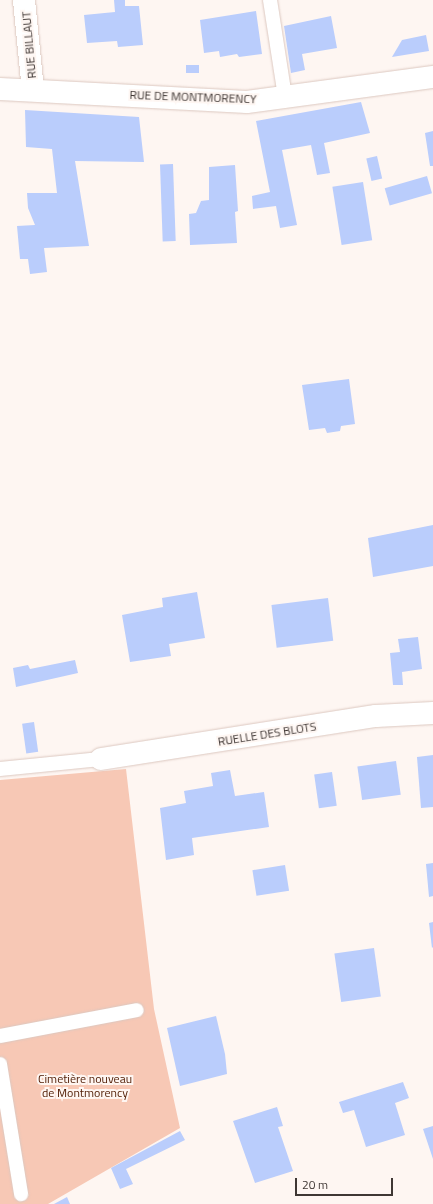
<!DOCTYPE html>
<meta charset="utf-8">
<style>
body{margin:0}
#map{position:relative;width:433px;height:1204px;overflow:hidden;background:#fef6f2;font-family:"Titillium Web",sans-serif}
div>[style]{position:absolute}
.green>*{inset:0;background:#f7c8b5}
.building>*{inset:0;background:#bacdfc;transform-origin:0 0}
.roads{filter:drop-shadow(0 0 1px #dcc8c0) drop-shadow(0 0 1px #dcc8c0)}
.service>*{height:14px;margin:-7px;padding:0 7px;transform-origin:7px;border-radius:7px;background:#fff}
.minor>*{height:22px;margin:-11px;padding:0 11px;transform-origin:11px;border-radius:11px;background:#fff}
span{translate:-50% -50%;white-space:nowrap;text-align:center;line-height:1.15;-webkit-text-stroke:4px #fef6f2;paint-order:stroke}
.street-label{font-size:12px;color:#3f3734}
.park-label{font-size:12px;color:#4e1a00}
.scale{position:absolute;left:295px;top:1178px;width:98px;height:18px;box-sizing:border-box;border:2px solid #3f3734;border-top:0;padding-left:5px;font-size:12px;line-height:14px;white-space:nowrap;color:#3f3734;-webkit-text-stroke:3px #fef6f2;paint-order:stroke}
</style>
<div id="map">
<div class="green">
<div style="clip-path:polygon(126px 769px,154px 1009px,180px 1128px,48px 1204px,0 1204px,0 780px)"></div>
</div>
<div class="building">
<div style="clip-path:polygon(114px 0,125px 0,125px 6px,139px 6px,143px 45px,118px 47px,117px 41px,87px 43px,84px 15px,115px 12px)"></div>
<div style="clip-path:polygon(256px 11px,262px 54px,239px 57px,237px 54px,220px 57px,219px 51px,204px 53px,200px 20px)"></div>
<div style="clip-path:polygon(331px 16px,337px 48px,302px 54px,305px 70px,291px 73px,284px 26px)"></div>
<div style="clip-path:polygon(426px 35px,429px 51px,392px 57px,402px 40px)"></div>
<div style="left:199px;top:65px;width:8px;height:13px;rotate:90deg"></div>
<div style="clip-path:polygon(361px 102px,370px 133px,324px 143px,330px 173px,317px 175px,311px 145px,282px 150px,297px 225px,280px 228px,276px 206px,253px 209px,252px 196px,270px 192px,256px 121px)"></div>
<div style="clip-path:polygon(25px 110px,139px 117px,144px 162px,75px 161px,89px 246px,44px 248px,47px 272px,30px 274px,28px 259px,20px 259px,17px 226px,35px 225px,28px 208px,27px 193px,57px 193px,52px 149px,26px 147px)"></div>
<div style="clip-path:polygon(433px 131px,433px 166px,430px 166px,425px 133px)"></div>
<div style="left:377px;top:156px;width:23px;height:11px;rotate:77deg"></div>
<div style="left:173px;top:164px;width:77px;height:13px;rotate:88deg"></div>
<div style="clip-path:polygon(235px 165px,238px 211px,235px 212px,237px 243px,190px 245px,189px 214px,196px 213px,201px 201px,209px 200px,209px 167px)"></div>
<div style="left:427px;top:176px;width:18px;height:44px;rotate:74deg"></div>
<div style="left:363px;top:182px;width:59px;height:31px;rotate:81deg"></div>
<div style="clip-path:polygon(349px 379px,355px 424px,341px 426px,340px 431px,327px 433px,325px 428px,309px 430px,302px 385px)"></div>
<div style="clip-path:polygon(433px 525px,433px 566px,373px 577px,368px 538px)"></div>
<div style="clip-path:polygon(197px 592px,205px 638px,169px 644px,171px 656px,130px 662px,122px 615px,163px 607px,162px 598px)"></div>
<div style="left:328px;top:598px;width:43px;height:57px;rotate:83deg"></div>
<div style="clip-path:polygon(418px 637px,422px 669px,402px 672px,403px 685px,393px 685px,390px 653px,400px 652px,398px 639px)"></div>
<div style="clip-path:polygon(75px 660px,78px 673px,16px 687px,13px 668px,28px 665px,30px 669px)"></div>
<div style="left:34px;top:722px;width:30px;height:12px;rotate:82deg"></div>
<div style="clip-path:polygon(433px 755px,433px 807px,421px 808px,417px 757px)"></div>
<div style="left:396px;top:761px;width:34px;height:39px;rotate:82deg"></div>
<div style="clip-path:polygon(230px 770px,235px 796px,264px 792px,269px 827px,192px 838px,194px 855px,166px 860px,160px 808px,186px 803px,184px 791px,213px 786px,211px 773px)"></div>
<div style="left:332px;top:772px;width:34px;height:18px;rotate:82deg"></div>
<div style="clip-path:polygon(433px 863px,433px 896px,429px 897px,426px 864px)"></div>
<div style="left:285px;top:865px;width:26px;height:33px;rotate:81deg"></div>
<div style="clip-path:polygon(433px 922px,433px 947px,432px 948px,429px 923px)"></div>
<div style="left:374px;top:948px;width:49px;height:40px;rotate:82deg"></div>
<div style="clip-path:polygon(216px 1016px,225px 1054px,227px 1074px,180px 1086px,167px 1028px)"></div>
<div style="clip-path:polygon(403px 1082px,409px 1098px,395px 1103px,405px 1135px,366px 1147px,354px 1110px,343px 1113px,339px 1102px)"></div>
<div style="clip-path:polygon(277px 1107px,283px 1126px,278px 1127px,293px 1171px,255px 1183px,233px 1121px)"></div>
<div style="clip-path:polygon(433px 1126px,433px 1159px,423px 1129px)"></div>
<div style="clip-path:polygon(180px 1131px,185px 1140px,126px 1169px,133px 1184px,120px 1189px,111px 1168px)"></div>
<div style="clip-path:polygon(67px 1197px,70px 1204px,54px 1204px)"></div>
</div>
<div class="roads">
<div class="service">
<div style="left:270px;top:0;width:98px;rotate:81.2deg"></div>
<div style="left:0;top:769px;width:101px;rotate:-5.7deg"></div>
<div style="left:0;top:1036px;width:139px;rotate:-10.7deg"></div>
<div style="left:0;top:1064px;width:132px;rotate:80.8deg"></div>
</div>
<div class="minor">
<div style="left:24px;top:0;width:90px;rotate:84.3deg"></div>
<div style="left:0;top:89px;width:247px;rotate:3deg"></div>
<div style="left:247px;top:102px;width:188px;rotate:-7.7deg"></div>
<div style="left:101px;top:759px;width:278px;rotate:-8.9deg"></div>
<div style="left:376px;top:716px;width:57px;rotate:-3deg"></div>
</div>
</div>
<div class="street-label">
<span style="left:29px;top:45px;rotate:-95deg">RUE BILLAUT</span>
<span style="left:193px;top:97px;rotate:2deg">RUE DE MONTMORENCY</span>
<span style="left:267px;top:734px;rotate:-9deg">RUELLE DES BLOTS</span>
</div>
<div class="park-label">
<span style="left:85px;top:1086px">Cimetière nouveau<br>de Montmorency</span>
</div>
<div class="scale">20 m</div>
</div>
